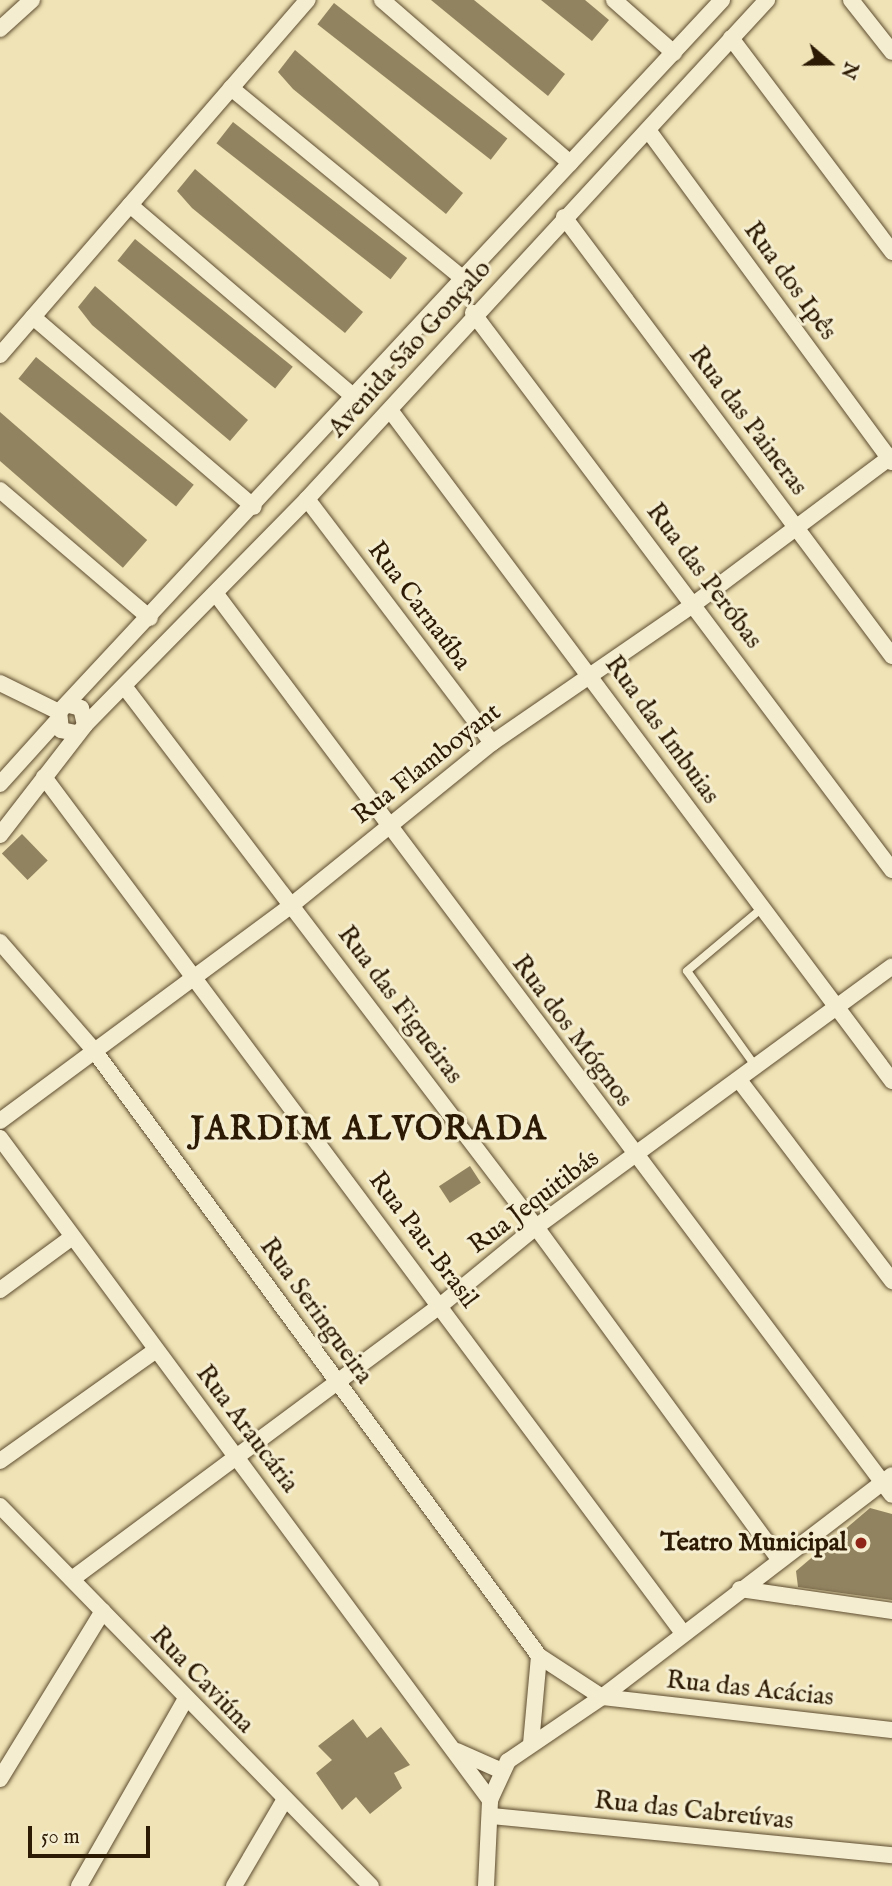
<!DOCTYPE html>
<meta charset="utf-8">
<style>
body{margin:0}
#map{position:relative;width:892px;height:1886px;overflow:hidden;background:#f0e3b5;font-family:"IM FELL English",serif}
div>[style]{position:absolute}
.building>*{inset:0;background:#928360;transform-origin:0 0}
.roads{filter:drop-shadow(0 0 2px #5d4c30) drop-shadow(0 0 2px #5d4c30)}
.service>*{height:8px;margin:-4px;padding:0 4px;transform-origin:4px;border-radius:4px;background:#f5edcf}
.minor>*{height:16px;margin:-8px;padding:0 8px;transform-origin:8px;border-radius:8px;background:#f5edcf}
.dots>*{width:19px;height:19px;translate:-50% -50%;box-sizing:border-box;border:4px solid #f5edcf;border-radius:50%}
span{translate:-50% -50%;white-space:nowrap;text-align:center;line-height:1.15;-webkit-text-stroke:6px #f5edcf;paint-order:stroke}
.street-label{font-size:26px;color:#2c1a04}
.poi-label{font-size:26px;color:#2c1a04;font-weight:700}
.right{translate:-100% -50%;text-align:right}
.district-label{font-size:33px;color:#2c1a04;font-weight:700;letter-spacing:2px}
.north{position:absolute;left:794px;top:28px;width:70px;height:70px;-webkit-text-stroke:5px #f5edcf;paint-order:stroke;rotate:110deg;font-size:19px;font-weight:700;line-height:28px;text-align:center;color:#2c1a04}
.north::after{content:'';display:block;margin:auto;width:24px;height:32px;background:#2c1a04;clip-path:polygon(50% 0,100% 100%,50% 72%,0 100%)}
.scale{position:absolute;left:28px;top:1826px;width:122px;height:32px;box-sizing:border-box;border:4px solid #2c1a04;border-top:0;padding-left:9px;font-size:21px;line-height:24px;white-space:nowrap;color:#2c1a04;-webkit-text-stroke:5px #f5edcf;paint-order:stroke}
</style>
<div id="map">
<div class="building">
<div style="clip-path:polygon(431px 0,474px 0,565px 74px,548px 96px)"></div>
<div style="clip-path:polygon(541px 0,585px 0,609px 20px,592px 41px)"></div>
<div style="left:334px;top:3px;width:220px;height:27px;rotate:38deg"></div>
<div style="clip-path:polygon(295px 50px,463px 193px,446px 214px,293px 89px,278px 72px)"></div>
<div style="left:233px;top:122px;width:221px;height:27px;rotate:38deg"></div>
<div style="clip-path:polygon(195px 169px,363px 312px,345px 333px,192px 208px,177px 191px)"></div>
<div style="left:135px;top:239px;width:203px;height:28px;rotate:39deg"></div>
<div style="clip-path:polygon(95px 286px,248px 420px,230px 441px,92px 325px,78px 307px)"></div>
<div style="left:36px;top:357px;width:203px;height:28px;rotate:39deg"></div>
<div style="left:0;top:412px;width:195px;height:37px;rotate:41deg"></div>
<div style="left:22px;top:834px;width:37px;height:28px;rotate:46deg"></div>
<div style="left:470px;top:1166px;width:20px;height:37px;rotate:57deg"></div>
<div style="clip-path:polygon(870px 1508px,892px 1514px,892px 1600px,798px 1587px,796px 1571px)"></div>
<div style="clip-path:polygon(353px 1719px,367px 1738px,381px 1727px,410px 1765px,394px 1773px,402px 1788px,370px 1814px,356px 1797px,342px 1810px,316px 1773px,332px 1760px,318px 1746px)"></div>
</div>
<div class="roads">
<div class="service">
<div style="left:756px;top:1067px;width:118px;rotate:-125.7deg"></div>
<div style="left:687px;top:971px;width:98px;rotate:-40deg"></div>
</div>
<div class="minor">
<div style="left:382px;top:0;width:249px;rotate:40.9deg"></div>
<div style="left:614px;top:0;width:80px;rotate:41.5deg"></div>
<div style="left:851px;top:0;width:66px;rotate:51.7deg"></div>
<div style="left:0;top:29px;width:43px;rotate:-42.2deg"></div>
<div style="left:731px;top:38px;width:268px;rotate:53deg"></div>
<div style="left:231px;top:88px;width:299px;rotate:39.4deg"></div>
<div style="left:648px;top:130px;width:412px;rotate:53.7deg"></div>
<div style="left:130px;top:205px;width:298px;rotate:40.6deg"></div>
<div style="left:564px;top:217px;width:548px;rotate:53.23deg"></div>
<div style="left:473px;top:313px;width:697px;rotate:53.05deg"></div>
<div style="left:33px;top:317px;width:291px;rotate:40.7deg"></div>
<div style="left:0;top:355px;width:470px;rotate:-49.1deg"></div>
<div style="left:390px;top:410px;width:838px;rotate:53.2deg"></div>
<div style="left:0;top:490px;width:197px;rotate:40.5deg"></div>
<div style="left:307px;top:499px;width:306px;rotate:52.8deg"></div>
<div style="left:216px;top:594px;width:1126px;rotate:53.12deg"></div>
<div style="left:0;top:683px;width:66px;rotate:26.2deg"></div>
<div style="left:124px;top:686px;width:680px;rotate:52.71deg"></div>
<div style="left:536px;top:1227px;width:413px;rotate:53.8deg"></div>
<div style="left:85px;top:725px;width:317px;rotate:-45.5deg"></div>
<div style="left:307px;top:499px;width:679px;rotate:-47.33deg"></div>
<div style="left:76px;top:733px;width:15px;rotate:-169deg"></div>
<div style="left:61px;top:730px;width:18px;rotate:-96deg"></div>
<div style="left:59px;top:712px;width:973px;rotate:-47.04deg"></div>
<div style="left:44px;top:777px;width:1068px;rotate:53.26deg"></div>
<div style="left:0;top:784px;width:85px;rotate:-47.9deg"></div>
<div style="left:0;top:835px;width:139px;rotate:-52.3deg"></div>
<div style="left:85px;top:725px;width:17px;rotate:-103deg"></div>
<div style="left:81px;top:708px;width:12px;rotate:-166deg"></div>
<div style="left:0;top:942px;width:142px;rotate:49deg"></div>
<div style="left:93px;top:1049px;width:753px;rotate:53.69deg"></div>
<div style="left:539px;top:1656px;width:75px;rotate:33.1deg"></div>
<div style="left:602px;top:1697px;width:292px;rotate:6.5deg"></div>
<div style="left:739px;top:1080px;width:253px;rotate:52.7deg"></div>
<div style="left:0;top:1121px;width:365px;rotate:-36.5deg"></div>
<div style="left:293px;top:904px;width:256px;rotate:-39deg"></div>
<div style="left:492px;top:743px;width:245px;rotate:-34.5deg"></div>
<div style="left:694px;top:604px;width:247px;rotate:-36.8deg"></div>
<div style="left:0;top:1138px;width:824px;rotate:53.49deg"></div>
<div style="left:0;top:1290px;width:88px;rotate:-36.2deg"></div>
<div style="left:0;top:1461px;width:191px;rotate:-35.4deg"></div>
<div style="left:0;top:1506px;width:531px;rotate:45.69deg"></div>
<div style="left:72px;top:1579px;width:460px;rotate:-36.6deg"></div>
<div style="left:441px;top:1305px;width:123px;rotate:-39.4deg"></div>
<div style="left:536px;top:1227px;width:441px;rotate:-36.2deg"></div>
<div style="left:740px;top:1589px;width:154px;rotate:8.2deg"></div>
<div style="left:531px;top:1744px;width:88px;rotate:-84.8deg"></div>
<div style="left:457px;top:1751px;width:49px;rotate:24deg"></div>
<div style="left:0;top:1779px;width:197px;rotate:-58.5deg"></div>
<div style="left:492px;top:1816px;width:402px;rotate:5.6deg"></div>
<div style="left:79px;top:1886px;width:214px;rotate:-60.3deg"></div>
<div style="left:234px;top:1886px;width:101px;rotate:-59.6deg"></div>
<div style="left:486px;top:1886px;width:86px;rotate:-87.3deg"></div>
<div style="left:490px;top:1800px;width:43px;rotate:-65.2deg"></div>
<div style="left:508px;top:1761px;width:114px;rotate:-34.2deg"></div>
<div style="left:602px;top:1697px;width:365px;rotate:-37.4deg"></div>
</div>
</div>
<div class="dots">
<div style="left:861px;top:1543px;background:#8f2418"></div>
</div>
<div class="street-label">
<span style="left:790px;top:281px;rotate:54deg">Rua dos Ipês</span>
<span style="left:410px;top:349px;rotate:-48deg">Avenida São Gonçalo</span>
<span style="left:748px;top:421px;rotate:53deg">Rua das Paineras</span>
<span style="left:704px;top:576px;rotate:53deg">Rua das Peróbas</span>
<span style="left:419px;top:606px;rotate:53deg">Rua Carnaúba</span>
<span style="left:662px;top:730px;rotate:54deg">Rua das Imbuias</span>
<span style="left:427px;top:764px;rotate:-38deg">Rua Flamboyant</span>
<span style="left:400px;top:1005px;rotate:53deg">Rua das Figueiras</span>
<span style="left:572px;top:1031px;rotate:53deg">Rua dos Mógnos</span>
<span style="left:534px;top:1202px;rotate:-37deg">Rua Jequitibás</span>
<span style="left:423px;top:1240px;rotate:53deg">Rua Pau-Brasil</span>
<span style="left:316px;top:1311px;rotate:54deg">Rua Seringueira</span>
<span style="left:247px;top:1429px;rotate:53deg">Rua Araucária</span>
<span style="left:202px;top:1680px;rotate:46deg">Rua Caviúna</span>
<span style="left:750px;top:1689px;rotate:6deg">Rua das Acácias</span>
<span style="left:694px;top:1811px;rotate:6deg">Rua das Cabreúvas</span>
</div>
<div class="poi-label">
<span class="right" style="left:847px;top:1543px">Teatro Municipal</span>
</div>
<div class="district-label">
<span style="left:369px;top:1131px">JARDIM ALVORADA</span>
</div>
<div class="north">N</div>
<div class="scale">50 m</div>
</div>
